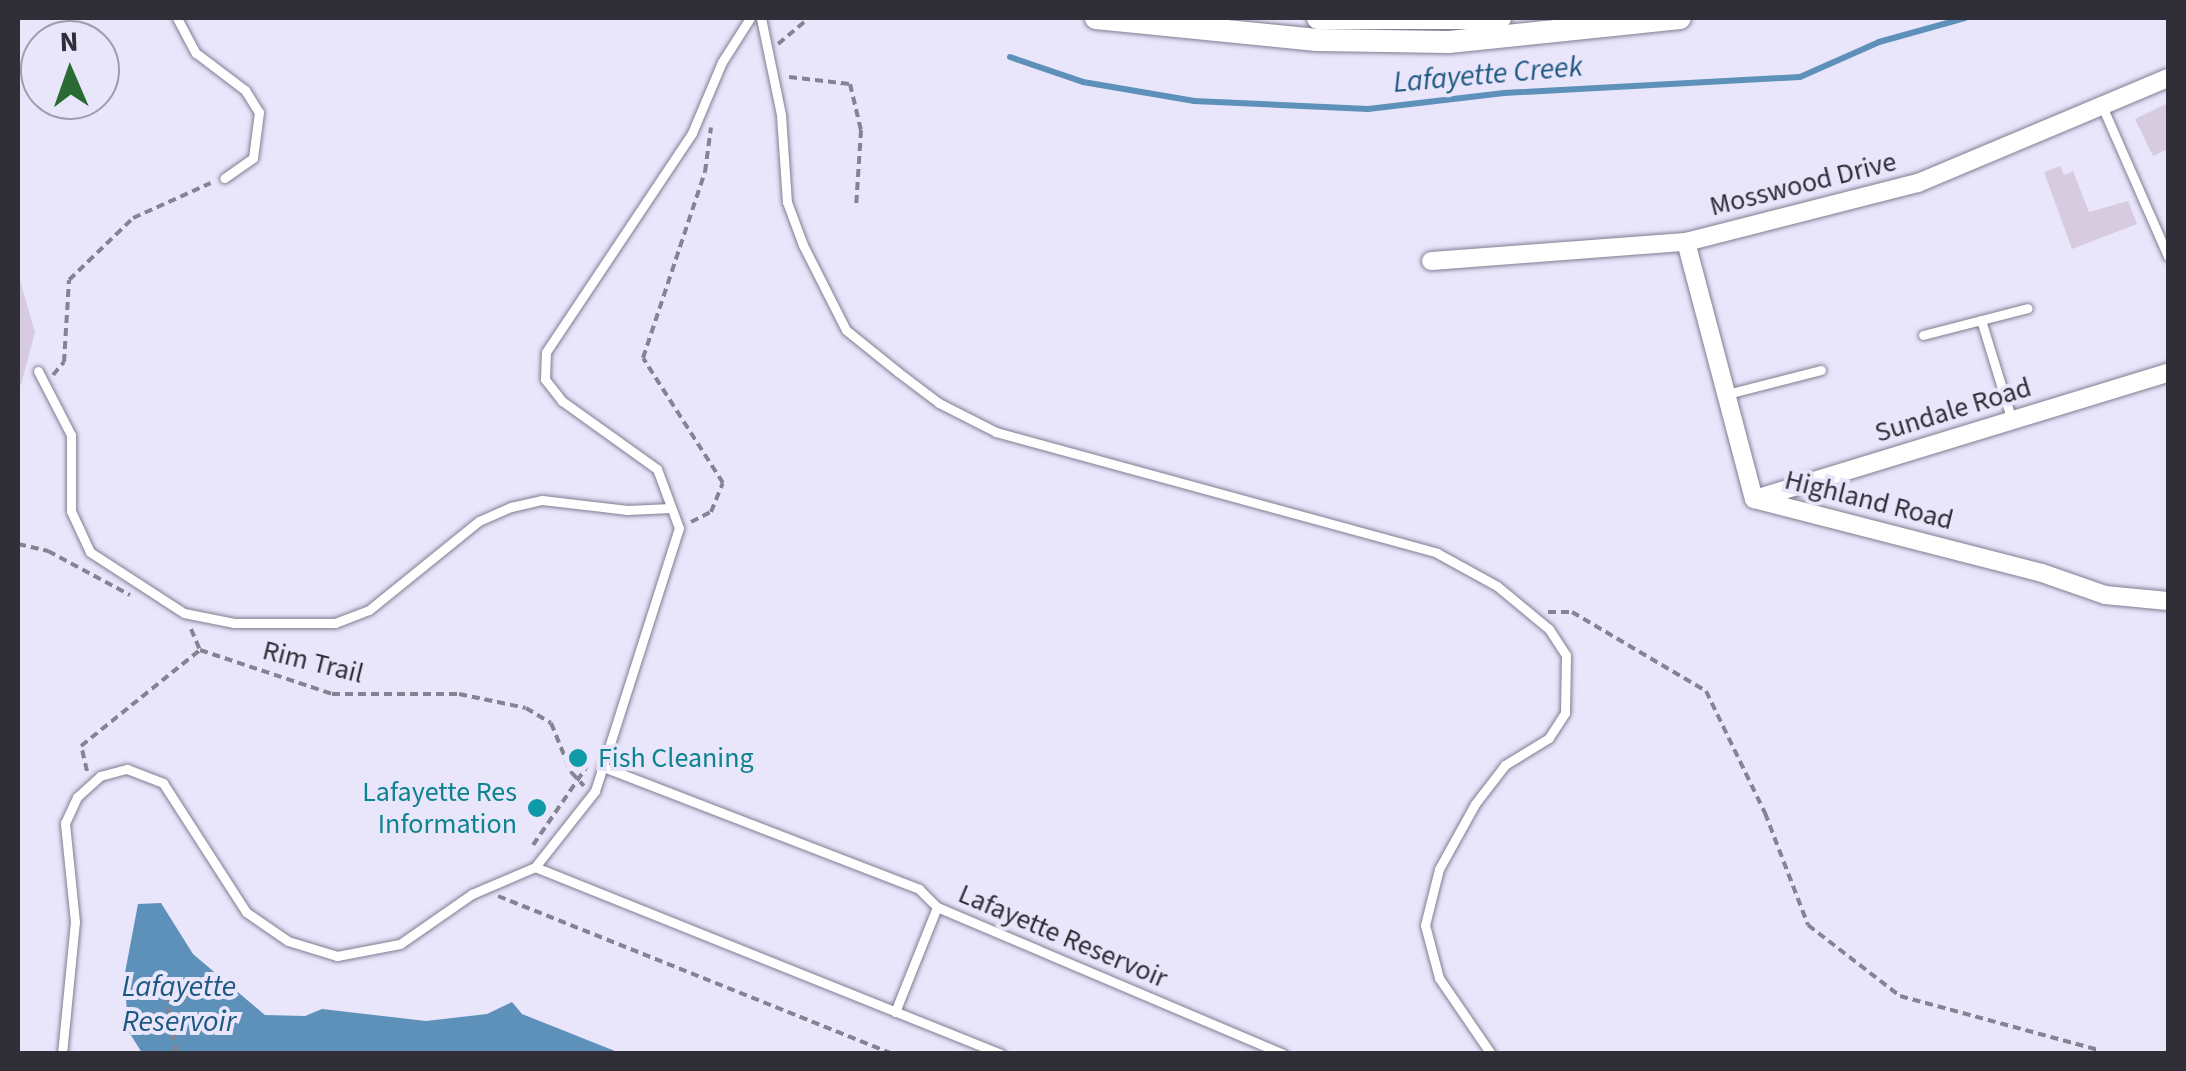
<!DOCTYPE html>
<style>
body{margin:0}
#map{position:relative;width:2186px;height:1071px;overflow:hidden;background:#e9e5fb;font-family:"Source Sans 3",sans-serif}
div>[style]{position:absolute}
.water>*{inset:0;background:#5d91ba}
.stream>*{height:6px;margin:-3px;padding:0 3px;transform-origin:3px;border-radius:3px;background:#5d91ba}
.building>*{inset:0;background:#d6cbdf}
.path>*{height:4px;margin-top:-2px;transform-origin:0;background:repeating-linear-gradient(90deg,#858392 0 8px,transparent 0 13px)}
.roads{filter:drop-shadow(0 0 2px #817d91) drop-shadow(0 0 2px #817d91)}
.service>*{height:9px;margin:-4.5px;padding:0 4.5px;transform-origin:4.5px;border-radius:4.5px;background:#fff}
.minor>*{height:18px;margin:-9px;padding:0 9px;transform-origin:9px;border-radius:9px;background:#fff}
.secondary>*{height:22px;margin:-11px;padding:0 11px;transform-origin:11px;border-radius:11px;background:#fff}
.dots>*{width:28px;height:28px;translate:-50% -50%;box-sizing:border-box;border:5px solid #e9e5fb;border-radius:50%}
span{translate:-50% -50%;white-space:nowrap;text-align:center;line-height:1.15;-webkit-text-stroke:8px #e9e5fb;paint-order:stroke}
.street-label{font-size:28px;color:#302f38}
.culture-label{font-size:28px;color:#0d838f}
.left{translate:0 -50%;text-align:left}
.right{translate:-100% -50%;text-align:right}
.water-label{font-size:30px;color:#1d5881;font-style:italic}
.frame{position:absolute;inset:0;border:20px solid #302f38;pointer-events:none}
.north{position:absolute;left:20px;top:20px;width:100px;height:100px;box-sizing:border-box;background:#e9e5fb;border:2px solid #9f9cad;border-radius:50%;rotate:358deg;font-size:28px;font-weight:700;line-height:40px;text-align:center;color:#302f38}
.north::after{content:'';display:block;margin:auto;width:35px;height:45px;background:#2a6b34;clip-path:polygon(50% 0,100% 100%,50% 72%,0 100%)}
</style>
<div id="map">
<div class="water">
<div style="clip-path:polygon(161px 903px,193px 954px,265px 1015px,305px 1016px,322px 1009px,426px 1021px,487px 1014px,512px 1002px,522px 1014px,620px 1053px,142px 1053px,129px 1032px,124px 978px,138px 904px)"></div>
</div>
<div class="stream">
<div style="left:1010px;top:57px;width:77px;rotate:18.9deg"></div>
<div style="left:1083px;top:82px;width:113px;rotate:9.7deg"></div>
<div style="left:1194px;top:101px;width:174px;rotate:2.6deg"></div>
<div style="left:1368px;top:109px;width:137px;rotate:-6.7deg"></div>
<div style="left:1504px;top:93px;width:296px;rotate:-3.1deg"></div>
<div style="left:1800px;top:77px;width:86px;rotate:-23.9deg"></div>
<div style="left:1879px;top:42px;width:89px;rotate:-15.6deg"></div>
</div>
<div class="building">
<div style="clip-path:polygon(2168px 103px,2168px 149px,2153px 156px,2135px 119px)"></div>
<div style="clip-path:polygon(2060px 166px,2064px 175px,2073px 171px,2089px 212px,2128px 201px,2137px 224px,2072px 249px,2044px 172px)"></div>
<div style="clip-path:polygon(20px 281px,35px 332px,21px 385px,18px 385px)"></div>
</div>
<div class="path">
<div style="left:778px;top:44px;width:40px;rotate:-40deg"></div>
<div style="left:789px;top:77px;width:61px;rotate:6.5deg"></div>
<div style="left:850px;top:84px;width:47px;rotate:76.6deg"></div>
<div style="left:861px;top:130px;width:77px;rotate:93.7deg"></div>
<div style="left:53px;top:375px;width:17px;rotate:-50deg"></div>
<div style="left:64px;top:362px;width:82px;rotate:-86.5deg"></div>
<div style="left:69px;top:280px;width:89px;rotate:-44.1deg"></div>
<div style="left:133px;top:218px;width:85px;rotate:-24.2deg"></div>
<div style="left:691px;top:522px;width:22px;rotate:-27deg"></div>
<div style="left:711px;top:512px;width:31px;rotate:-68deg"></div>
<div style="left:723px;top:483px;width:148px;rotate:-122.6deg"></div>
<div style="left:643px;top:358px;width:196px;rotate:-71.6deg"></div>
<div style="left:705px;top:172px;width:45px;rotate:-82.4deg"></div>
<div style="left:18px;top:544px;width:31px;rotate:13deg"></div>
<div style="left:48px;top:551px;width:93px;rotate:28.2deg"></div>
<div style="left:1548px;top:612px;width:24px"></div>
<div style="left:1572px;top:612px;width:156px;rotate:30.5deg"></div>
<div style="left:1706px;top:691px;width:136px;rotate:64.2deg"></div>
<div style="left:1765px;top:813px;width:120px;rotate:69deg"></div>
<div style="left:1808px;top:925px;width:116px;rotate:37.7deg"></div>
<div style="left:1900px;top:996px;width:206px;rotate:15.2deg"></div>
<div style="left:191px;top:629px;width:23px;rotate:67deg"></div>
<div style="left:200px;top:650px;width:139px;rotate:18.4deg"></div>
<div style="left:332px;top:694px;width:127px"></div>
<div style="left:459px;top:694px;width:68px;rotate:11.8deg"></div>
<div style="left:526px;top:708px;width:29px;rotate:31deg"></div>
<div style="left:551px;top:723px;width:53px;rotate:67.8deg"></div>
<div style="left:571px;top:772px;width:19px;rotate:47deg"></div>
<div style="left:87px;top:771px;width:26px;rotate:-103deg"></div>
<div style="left:81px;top:746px;width:153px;rotate:-38.9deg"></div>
<div style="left:533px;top:845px;width:96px;rotate:-55.6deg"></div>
<div style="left:498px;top:896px;width:425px;rotate:21.8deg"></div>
<div style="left:166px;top:994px;width:61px;rotate:80.5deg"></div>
</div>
<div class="roads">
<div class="service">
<div style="left:177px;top:18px;width:40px;rotate:62deg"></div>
<div style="left:196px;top:53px;width:61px;rotate:37.1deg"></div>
<div style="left:245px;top:90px;width:26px;rotate:58deg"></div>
<div style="left:259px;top:112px;width:46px;rotate:97.4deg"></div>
<div style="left:253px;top:158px;width:35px;rotate:145deg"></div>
<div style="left:761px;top:18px;width:99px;rotate:78.3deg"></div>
<div style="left:781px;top:115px;width:87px;rotate:86.1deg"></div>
<div style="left:787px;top:202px;width:46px;rotate:69.6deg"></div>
<div style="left:803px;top:245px;width:95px;rotate:63.2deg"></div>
<div style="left:846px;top:330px;width:67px;rotate:38.9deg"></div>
<div style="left:898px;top:372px;width:51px;rotate:37.1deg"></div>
<div style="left:939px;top:403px;width:64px;rotate:27deg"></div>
<div style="left:996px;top:432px;width:457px;rotate:15.3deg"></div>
<div style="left:1437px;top:553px;width:68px;rotate:28.8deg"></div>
<div style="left:1497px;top:586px;width:67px;rotate:39.6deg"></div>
<div style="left:1549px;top:629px;width:31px;rotate:57deg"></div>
<div style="left:1566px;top:655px;width:58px;rotate:91deg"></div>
<div style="left:1565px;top:713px;width:30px;rotate:123deg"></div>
<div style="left:1549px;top:738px;width:52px;rotate:148.5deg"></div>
<div style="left:1505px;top:765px;width:49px;rotate:127.6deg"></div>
<div style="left:1475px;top:804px;width:74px;rotate:119deg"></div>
<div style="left:1439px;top:869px;width:58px;rotate:104deg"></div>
<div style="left:1425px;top:925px;width:55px;rotate:75.2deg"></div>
<div style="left:1439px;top:978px;width:92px;rotate:55.6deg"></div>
<div style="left:2102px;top:106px;width:164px;rotate:66.3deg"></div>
<div style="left:1981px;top:320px;width:106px;rotate:72.9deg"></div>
<div style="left:1923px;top:335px;width:108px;rotate:-14.4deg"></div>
<div style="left:38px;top:371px;width:72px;rotate:62.7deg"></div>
<div style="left:71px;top:435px;width:76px;rotate:90deg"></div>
<div style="left:71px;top:511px;width:45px;rotate:65.1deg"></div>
<div style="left:90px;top:552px;width:112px;rotate:33deg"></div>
<div style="left:184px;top:613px;width:51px;rotate:11.3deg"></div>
<div style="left:234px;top:623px;width:101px"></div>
<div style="left:335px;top:623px;width:36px;rotate:-21deg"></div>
<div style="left:369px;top:610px;width:141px;rotate:-39deg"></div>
<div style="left:479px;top:521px;width:35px;rotate:-24deg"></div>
<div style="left:511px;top:507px;width:32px;rotate:-13deg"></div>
<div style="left:542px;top:500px;width:86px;rotate:6.7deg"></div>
<div style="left:627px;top:510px;width:44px;rotate:-2.6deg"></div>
<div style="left:1727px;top:394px;width:97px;rotate:-14.3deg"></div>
<div style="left:606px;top:768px;width:336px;rotate:21.1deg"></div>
<div style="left:919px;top:889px;width:25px;rotate:45deg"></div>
<div style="left:937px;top:907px;width:376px;rotate:23deg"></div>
<div style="left:535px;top:867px;width:502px;rotate:21.86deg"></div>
<div style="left:895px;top:1012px;width:113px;rotate:-68.2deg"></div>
<div style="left:62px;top:1054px;width:133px;rotate:-84.4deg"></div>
<div style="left:75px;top:922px;width:100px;rotate:-95.8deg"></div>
<div style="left:65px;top:823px;width:29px;rotate:-65deg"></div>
<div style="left:77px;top:797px;width:31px;rotate:-42deg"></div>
<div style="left:100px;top:776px;width:28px;rotate:-15deg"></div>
<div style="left:127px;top:769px;width:39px;rotate:21deg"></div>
<div style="left:163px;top:783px;width:153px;rotate:57.2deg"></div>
<div style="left:246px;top:912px;width:51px;rotate:34.6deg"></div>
<div style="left:288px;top:941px;width:51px;rotate:17deg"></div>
<div style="left:337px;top:956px;width:64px;rotate:-10.8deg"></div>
<div style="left:400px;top:944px;width:88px;rotate:-34.8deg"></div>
<div style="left:472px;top:894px;width:69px;rotate:-23.2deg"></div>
<div style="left:535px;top:867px;width:97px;rotate:-51.7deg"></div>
<div style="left:595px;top:791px;width:276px;rotate:-72.3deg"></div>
<div style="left:679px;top:528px;width:63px;rotate:-110.4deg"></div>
<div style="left:657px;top:469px;width:117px;rotate:-144.4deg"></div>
<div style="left:562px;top:401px;width:28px;rotate:-128deg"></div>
<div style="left:545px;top:379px;width:27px;rotate:-88deg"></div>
<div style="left:546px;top:352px;width:263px;rotate:-56.3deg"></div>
<div style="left:692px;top:133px;width:77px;rotate:-67.1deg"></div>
<div style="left:722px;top:62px;width:52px;rotate:-57.5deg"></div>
</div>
<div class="minor">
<div style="left:1686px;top:242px;width:266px;rotate:75.2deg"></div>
<div style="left:1754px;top:499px;width:297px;rotate:14.4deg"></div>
<div style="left:2042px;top:573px;width:67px;rotate:19.2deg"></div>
<div style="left:2105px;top:595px;width:63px;rotate:5.4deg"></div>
<div style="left:1431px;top:261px;width:256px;rotate:-4.3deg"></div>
<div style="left:1686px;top:242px;width:239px;rotate:-14.3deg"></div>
<div style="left:1918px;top:183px;width:271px;rotate:-22.8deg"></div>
<div style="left:1758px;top:498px;width:429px;rotate:-17deg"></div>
</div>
<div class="secondary">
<div style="left:1096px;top:18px;width:222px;rotate:5.7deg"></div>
<div style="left:1317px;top:40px;width:132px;rotate:0.9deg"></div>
<div style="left:1449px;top:42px;width:232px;rotate:-5.9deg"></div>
<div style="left:1318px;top:18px;width:182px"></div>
</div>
</div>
<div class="dots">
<div style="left:578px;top:758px;background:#0f9aa8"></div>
<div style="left:537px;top:808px;background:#0f9aa8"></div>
</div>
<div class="street-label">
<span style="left:1803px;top:184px;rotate:-14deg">Mosswood Drive</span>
<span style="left:1953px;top:410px;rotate:-17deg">Sundale Road</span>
<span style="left:1869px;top:500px;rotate:14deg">Highland Road</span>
<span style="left:313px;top:662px;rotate:14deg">Rim Trail</span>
<span style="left:1063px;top:936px;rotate:23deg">Lafayette Reservoir</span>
</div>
<div class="culture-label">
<span class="left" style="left:598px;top:758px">Fish Cleaning</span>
<span class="right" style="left:517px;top:808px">Lafayette Res<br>Information</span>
</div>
<div class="water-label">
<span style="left:1488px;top:75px;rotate:-5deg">Lafayette Creek</span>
<span style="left:179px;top:1004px">Lafayette<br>Reservoir</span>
</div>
<div class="frame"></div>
<div class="north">N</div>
</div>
